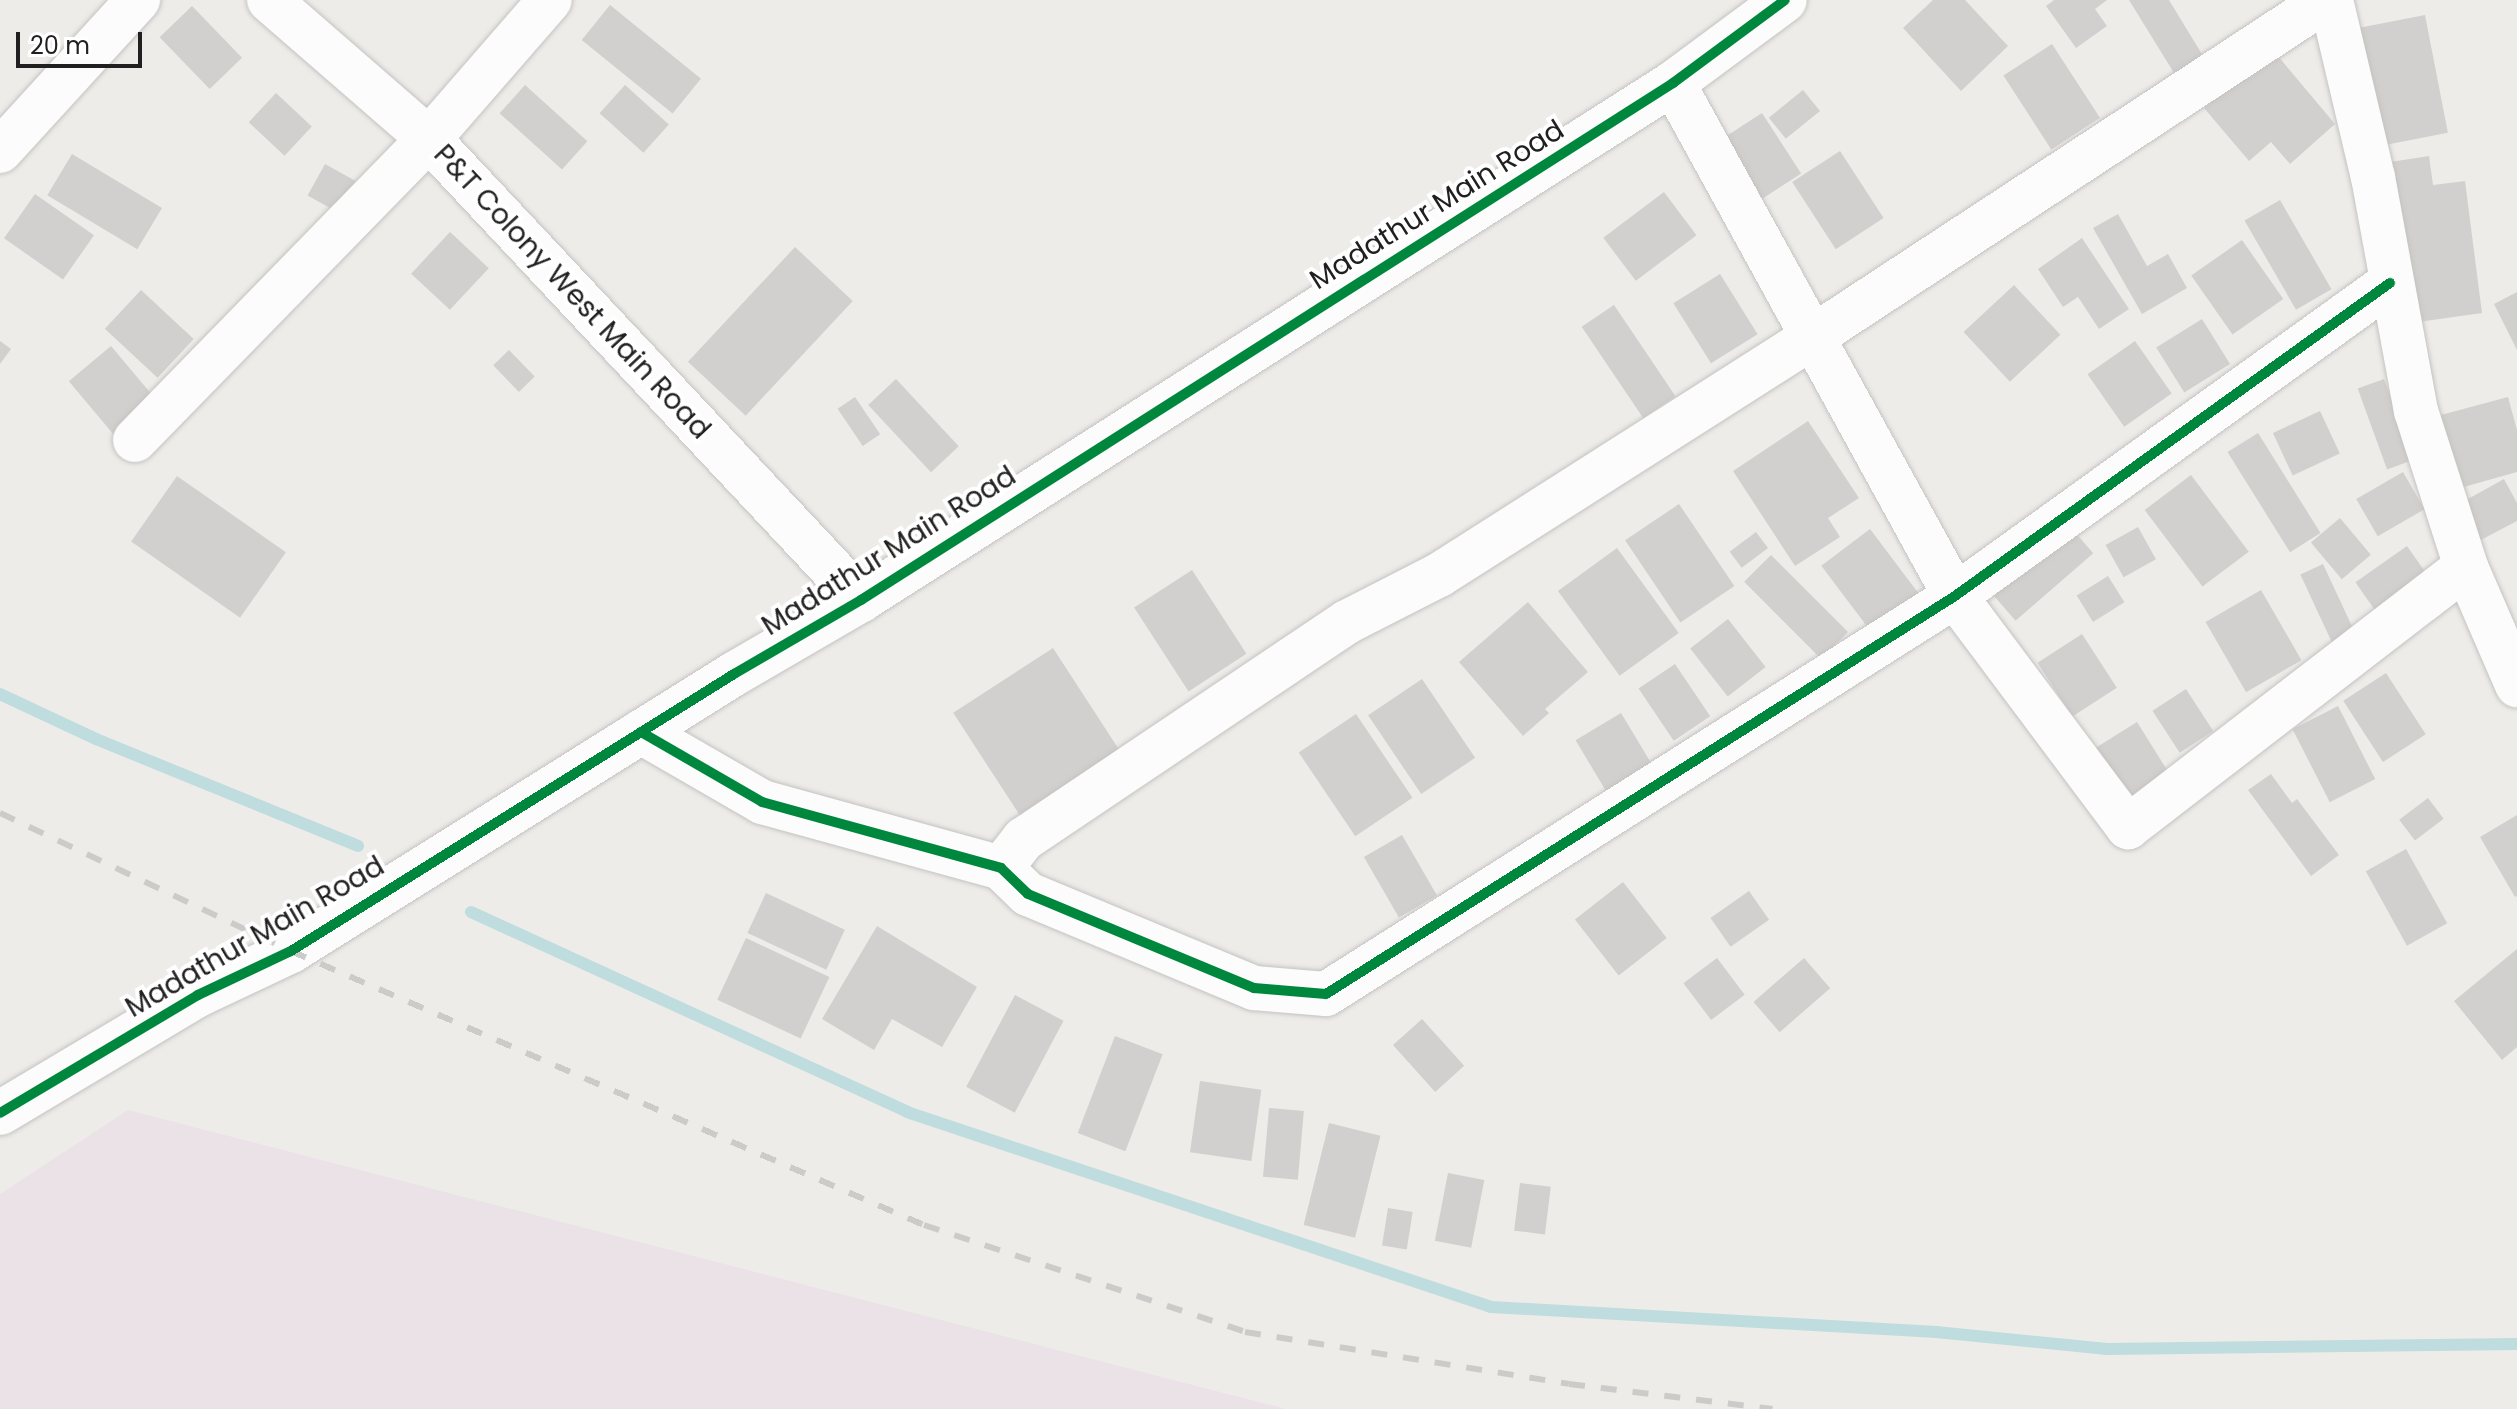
<!DOCTYPE html>
<style>
body{margin:0}
#map{position:relative;width:2517px;height:1409px;overflow:hidden;background:#eeece9;font-family:Poppins,sans-serif}
div>[style]{position:absolute}
.industrial>*{inset:0;background:#ebe2e8}
.stream>*{height:12px;margin:-6px;padding:0 6px;transform-origin:6px;border-radius:6px;background:#bfdcde}
.building>*{inset:0;background:#d2d0ce;transform-origin:0 0}
.roads{filter:drop-shadow(0 0 2px #c4c3c1) drop-shadow(0 0 2px #c4c3c1)}
.minor>*{height:44px;margin:-22px;padding:0 22px;transform-origin:22px;border-radius:22px;background:#fcfcfc}
.rail>*{height:6px;margin-top:-3px;transform-origin:0;background:repeating-linear-gradient(90deg,#cbcbca 0 16px,transparent 0 32px)}
.cycleway>*{height:10px;margin:-5px;padding:0 5px;transform-origin:5px;border-radius:5px;background:#00873e}
span{translate:-50% -50%;white-space:nowrap;text-align:center;line-height:1.15;-webkit-text-stroke:8px #fff;paint-order:stroke}
.street-label{font-size:28px;color:#202020}
.scale{position:absolute;left:16px;top:32px;width:126px;height:36px;box-sizing:border-box;border:4px solid #202020;border-top:0;padding-left:10px;font-size:24px;line-height:28px;white-space:nowrap;color:#202020;-webkit-text-stroke:6px #fff;paint-order:stroke}
</style>
<div id="map">
<div class="industrial">
<div style="clip-path:polygon(128px 1110px,1286px 1409px,0 1409px,0 1194px)"></div>
</div>
<div class="stream">
<div style="left:0;top:694px;width:106px;rotate:25.1deg"></div>
<div style="left:96px;top:739px;width:283px;rotate:22.2deg"></div>
<div style="left:471px;top:912px;width:480px;rotate:24.6deg"></div>
<div style="left:907px;top:1112px;width:616px;rotate:18.46deg"></div>
<div style="left:1491px;top:1307px;width:446px;rotate:3.2deg"></div>
<div style="left:1936px;top:1332px;width:172px;rotate:5.7deg"></div>
<div style="left:2107px;top:1349px;width:410px;rotate:-0.7deg"></div>
</div>
<div class="building">
<div style="clip-path:polygon(1933px 0,1965px 0,2008px 46px,1961px 91px,1903px 28px)"></div>
<div style="clip-path:polygon(2054px 0,2107px 0,2095px 9px,2107px 26px,2076px 48px,2046px 6px)"></div>
<div style="clip-path:polygon(2129px 0,2169px 0,2211px 69px,2182px 86px)"></div>
<div style="left:610px;top:5px;width:117px;height:45px;rotate:39deg"></div>
<div style="left:192px;top:6px;width:72px;height:45px;rotate:46deg"></div>
<div style="left:2425px;top:15px;width:120px;height:72px;rotate:79deg"></div>
<div style="left:2052px;top:44px;width:88px;height:58px;rotate:57deg"></div>
<div style="clip-path:polygon(2272px 49px,2335px 124px,2290px 164px,2271px 142px,2249px 161px,2204px 108px)"></div>
<div style="left:525px;top:85px;width:84px;height:38px;rotate:42deg"></div>
<div style="left:625px;top:85px;width:59px;height:38px;rotate:42deg"></div>
<div style="left:1803px;top:90px;width:27px;height:44px;rotate:51deg"></div>
<div style="left:276px;top:93px;width:49px;height:40px;rotate:43deg"></div>
<div style="left:1762px;top:113px;width:72px;height:47px;rotate:57deg"></div>
<div style="left:1840px;top:151px;width:80px;height:57px;rotate:57deg"></div>
<div style="left:72px;top:154px;width:105px;height:48px;rotate:31deg"></div>
<div style="clip-path:polygon(2429px 156px,2433px 185px,2465px 181px,2482px 313px,2411px 323px,2390px 162px)"></div>
<div style="left:325px;top:164px;width:35px;height:36px;rotate:29deg"></div>
<div style="left:1664px;top:192px;width:54px;height:76px;rotate:53deg"></div>
<div style="left:35px;top:194px;width:72px;height:54px;rotate:35deg"></div>
<div style="left:2280px;top:200px;width:103px;height:41px;rotate:60deg"></div>
<div style="clip-path:polygon(2118px 214px,2147px 266px,2168px 254px,2187px 288px,2142px 314px,2093px 228px)"></div>
<div style="left:450px;top:232px;width:53px;height:57px;rotate:43deg"></div>
<div style="clip-path:polygon(2082px 238px,2129px 309px,2099px 329px,2078px 297px,2063px 307px,2038px 269px)"></div>
<div style="left:2242px;top:240px;width:72px;height:62px;rotate:55deg"></div>
<div style="left:795px;top:247px;width:79px;height:157px;rotate:43deg"></div>
<div style="left:1720px;top:274px;width:71px;height:55px;rotate:58deg"></div>
<div style="left:2014px;top:285px;width:68px;height:69px;rotate:47deg"></div>
<div style="left:141px;top:290px;width:72px;height:53px;rotate:43deg"></div>
<div style="clip-path:polygon(2517px 292px,2517px 350px,2494px 304px)"></div>
<div style="left:1614px;top:305px;width:110px;height:39px;rotate:56deg"></div>
<div style="left:2202px;top:319px;width:53px;height:54px;rotate:58deg"></div>
<div style="clip-path:polygon(0 341px,11px 349px,0 364px)"></div>
<div style="left:2135px;top:341px;width:64px;height:58px;rotate:55deg"></div>
<div style="left:111px;top:346px;width:79px;height:55px;rotate:50deg"></div>
<div style="left:509px;top:350px;width:37px;height:22px;rotate:46deg"></div>
<div style="left:896px;top:379px;width:92px;height:38px;rotate:47deg"></div>
<div style="left:2384px;top:379px;width:86px;height:28px;rotate:70deg"></div>
<div style="left:855px;top:397px;width:45px;height:21px;rotate:56deg"></div>
<div style="clip-path:polygon(2508px 397px,2517px 430px,2517px 472px,2460px 488px,2441px 415px)"></div>
<div style="left:2320px;top:411px;width:47px;height:52px;rotate:65deg"></div>
<div style="clip-path:polygon(1808px 421px,1859px 498px,1828px 518px,1840px 537px,1795px 566px,1733px 471px)"></div>
<div style="left:2258px;top:433px;width:118px;height:36px;rotate:58deg"></div>
<div style="left:2403px;top:472px;width:43px;height:54px;rotate:60deg"></div>
<div style="left:2191px;top:475px;width:96px;height:58px;rotate:53deg"></div>
<div style="left:177px;top:476px;width:133px;height:80px;rotate:35deg"></div>
<div style="clip-path:polygon(2504px 479px,2517px 503px,2517px 521px,2477px 542px,2457px 505px)"></div>
<div style="left:1679px;top:504px;width:99px;height:65px;rotate:56deg"></div>
<div style="left:2340px;top:518px;width:48px;height:38px;rotate:50deg"></div>
<div style="left:2067px;top:523px;width:40px;height:103px;rotate:49deg"></div>
<div style="left:2138px;top:527px;width:37px;height:37px;rotate:61deg"></div>
<div style="left:1870px;top:529px;width:94px;height:61px;rotate:53deg"></div>
<div style="left:1756px;top:532px;width:20px;height:33px;rotate:53deg"></div>
<div style="left:2407px;top:546px;width:40px;height:63px;rotate:55deg"></div>
<div style="left:1617px;top:548px;width:105px;height:73px;rotate:54deg"></div>
<div style="left:1771px;top:555px;width:109px;height:38px;rotate:45deg"></div>
<div style="left:2323px;top:564px;width:76px;height:25px;rotate:65deg"></div>
<div style="left:1192px;top:570px;width:100px;height:69px;rotate:57deg"></div>
<div style="left:2108px;top:576px;width:31px;height:37px;rotate:58deg"></div>
<div style="left:2261px;top:590px;width:81px;height:64px;rotate:60deg"></div>
<div style="clip-path:polygon(1528px 602px,1588px 672px,1545px 709px,1549px 713px,1523px 736px,1459px 662px)"></div>
<div style="left:1728px;top:619px;width:61px;height:48px;rotate:52deg"></div>
<div style="left:2082px;top:634px;width:64px;height:53px;rotate:57deg"></div>
<div style="left:1053px;top:648px;width:122px;height:119px;rotate:57deg"></div>
<div style="left:1675px;top:664px;width:63px;height:44px;rotate:56deg"></div>
<div style="left:2386px;top:673px;width:73px;height:51px;rotate:57deg"></div>
<div style="left:1422px;top:679px;width:95px;height:65px;rotate:56deg"></div>
<div style="left:2186px;top:689px;width:50px;height:40px;rotate:57deg"></div>
<div style="left:2338px;top:706px;width:82px;height:51px;rotate:63deg"></div>
<div style="left:1621px;top:713px;width:69px;height:53px;rotate:59deg"></div>
<div style="left:1356px;top:714px;width:101px;height:69px;rotate:56deg"></div>
<div style="left:2137px;top:722px;width:61px;height:50px;rotate:58deg"></div>
<div style="clip-path:polygon(2271px 774px,2292px 803px,2297px 799px,2339px 855px,2311px 876px,2248px 790px)"></div>
<div style="left:2428px;top:798px;width:26px;height:36px;rotate:53deg"></div>
<div style="clip-path:polygon(2517px 815px,2517px 896px,2515px 897px,2480px 837px)"></div>
<div style="left:1402px;top:835px;width:70px;height:44px;rotate:60deg"></div>
<div style="left:2406px;top:849px;width:85px;height:46px;rotate:61deg"></div>
<div style="left:1623px;top:882px;width:71px;height:61px;rotate:52deg"></div>
<div style="left:1749px;top:891px;width:35px;height:47px;rotate:55deg"></div>
<div style="left:766px;top:893px;width:87px;height:44px;rotate:25deg"></div>
<div style="clip-path:polygon(877px 926px,977px 987px,942px 1047px,892px 1019px,874px 1050px,822px 1019px)"></div>
<div style="left:746px;top:938px;width:92px;height:68px;rotate:25deg"></div>
<div style="clip-path:polygon(2517px 949px,2517px 1047px,2502px 1060px,2454px 1001px)"></div>
<div style="left:1717px;top:958px;width:46px;height:42px;rotate:53deg"></div>
<div style="left:1804px;top:958px;width:40px;height:67px;rotate:49deg"></div>
<div style="left:1015px;top:995px;width:55px;height:104px;rotate:28deg"></div>
<div style="left:1422px;top:1019px;width:63px;height:39px;rotate:48deg"></div>
<div style="left:1115px;top:1036px;width:51px;height:104px;rotate:21deg"></div>
<div style="left:1200px;top:1081px;width:62px;height:72px;rotate:8deg"></div>
<div style="left:1269px;top:1108px;width:35px;height:69px;rotate:5deg"></div>
<div style="left:1329px;top:1123px;width:53px;height:105px;rotate:14deg"></div>
<div style="left:1448px;top:1173px;width:37px;height:69px;rotate:11deg"></div>
<div style="left:1520px;top:1183px;width:31px;height:48px;rotate:7deg"></div>
<div style="left:1388px;top:1208px;width:25px;height:38px;rotate:9deg"></div>
</div>
<div class="roads">
<div class="minor">
<div style="left:269px;top:0;width:212px;rotate:41deg"></div>
<div style="left:429px;top:139px;width:632px;rotate:46.86deg"></div>
<div style="left:2331px;top:0;width:182px;rotate:76.7deg"></div>
<div style="left:2373px;top:177px;width:238px;rotate:79.6deg"></div>
<div style="left:2416px;top:411px;width:164px;rotate:72.2deg"></div>
<div style="left:2466px;top:567px;width:129px;rotate:66.6deg"></div>
<div style="left:1673px;top:83px;width:585px;rotate:61.2deg"></div>
<div style="left:1955px;top:596px;width:289px;rotate:53.2deg"></div>
<div style="left:2128px;top:827px;width:426px;rotate:-37.6deg"></div>
<div style="left:0;top:151px;width:205px;rotate:-47.6deg"></div>
<div style="left:135px;top:440px;width:421px;rotate:-45.7deg"></div>
<div style="left:429px;top:139px;width:184px;rotate:-49deg"></div>
<div style="left:641px;top:732px;width:140px;rotate:30deg"></div>
<div style="left:762px;top:802px;width:248px;rotate:15.4deg"></div>
<div style="left:1001px;top:868px;width:37px;rotate:44deg"></div>
<div style="left:1028px;top:894px;width:245px;rotate:22.6deg"></div>
<div style="left:1254px;top:988px;width:72px;rotate:4.8deg"></div>
<div style="left:1326px;top:994px;width:744px;rotate:-32.32deg"></div>
<div style="left:1955px;top:596px;width:536px;rotate:-35.74deg"></div>
<div style="left:1001px;top:868px;width:37px;rotate:-52deg"></div>
<div style="left:1024px;top:839px;width:389px;rotate:-33.9deg"></div>
<div style="left:1347px;top:622px;width:103px;rotate:-27.1deg"></div>
<div style="left:1439px;top:575px;width:445px;rotate:-32.5deg"></div>
<div style="left:1814px;top:336px;width:612px;rotate:-33.27deg"></div>
<div style="left:0;top:1113px;width:230px;rotate:-30.8deg"></div>
<div style="left:198px;top:995px;width:103px;rotate:-25.3deg"></div>
<div style="left:291px;top:951px;width:522px;rotate:-32.02deg"></div>
<div style="left:734px;top:674px;width:147px;rotate:-30.2deg"></div>
<div style="left:861px;top:600px;width:963px;rotate:-32.48deg"></div>
<div style="left:1673px;top:83px;width:139px;rotate:-36.5deg"></div>
</div>
</div>
<div class="rail">
<div style="left:0;top:813px;width:322px;rotate:25.4deg"></div>
<div style="left:291px;top:951px;width:690px;rotate:23.41deg"></div>
<div style="left:924px;top:1225px;width:338px;rotate:18.4deg"></div>
<div style="left:1245px;top:1332px;width:328px;rotate:9.1deg"></div>
<div style="left:1569px;top:1384px;width:205px;rotate:7deg"></div>
</div>
<div class="cycleway">
<div style="left:641px;top:732px;width:140px;rotate:30deg"></div>
<div style="left:762px;top:802px;width:248px;rotate:15.4deg"></div>
<div style="left:1001px;top:868px;width:37px;rotate:44deg"></div>
<div style="left:1028px;top:894px;width:245px;rotate:22.6deg"></div>
<div style="left:1254px;top:988px;width:72px;rotate:4.8deg"></div>
<div style="left:1326px;top:994px;width:744px;rotate:-32.32deg"></div>
<div style="left:1955px;top:596px;width:536px;rotate:-35.74deg"></div>
<div style="left:0;top:1113px;width:230px;rotate:-30.8deg"></div>
<div style="left:198px;top:995px;width:103px;rotate:-25.3deg"></div>
<div style="left:291px;top:951px;width:522px;rotate:-32.02deg"></div>
<div style="left:734px;top:674px;width:147px;rotate:-30.2deg"></div>
<div style="left:861px;top:600px;width:963px;rotate:-32.48deg"></div>
<div style="left:1673px;top:83px;width:139px;rotate:-36.5deg"></div>
</div>
<div class="street-label">
<span style="left:1437px;top:205px;rotate:-32deg">Madathur Main Road</span>
<span style="left:572px;top:292px;rotate:47deg">P&amp;T Colony West Main Road</span>
<span style="left:889px;top:551px;rotate:-32deg">Madathur Main Road</span>
<span style="left:255px;top:937px;rotate:-30deg">Madathur Main Road</span>
</div>
<div class="scale">20 m</div>
</div>
